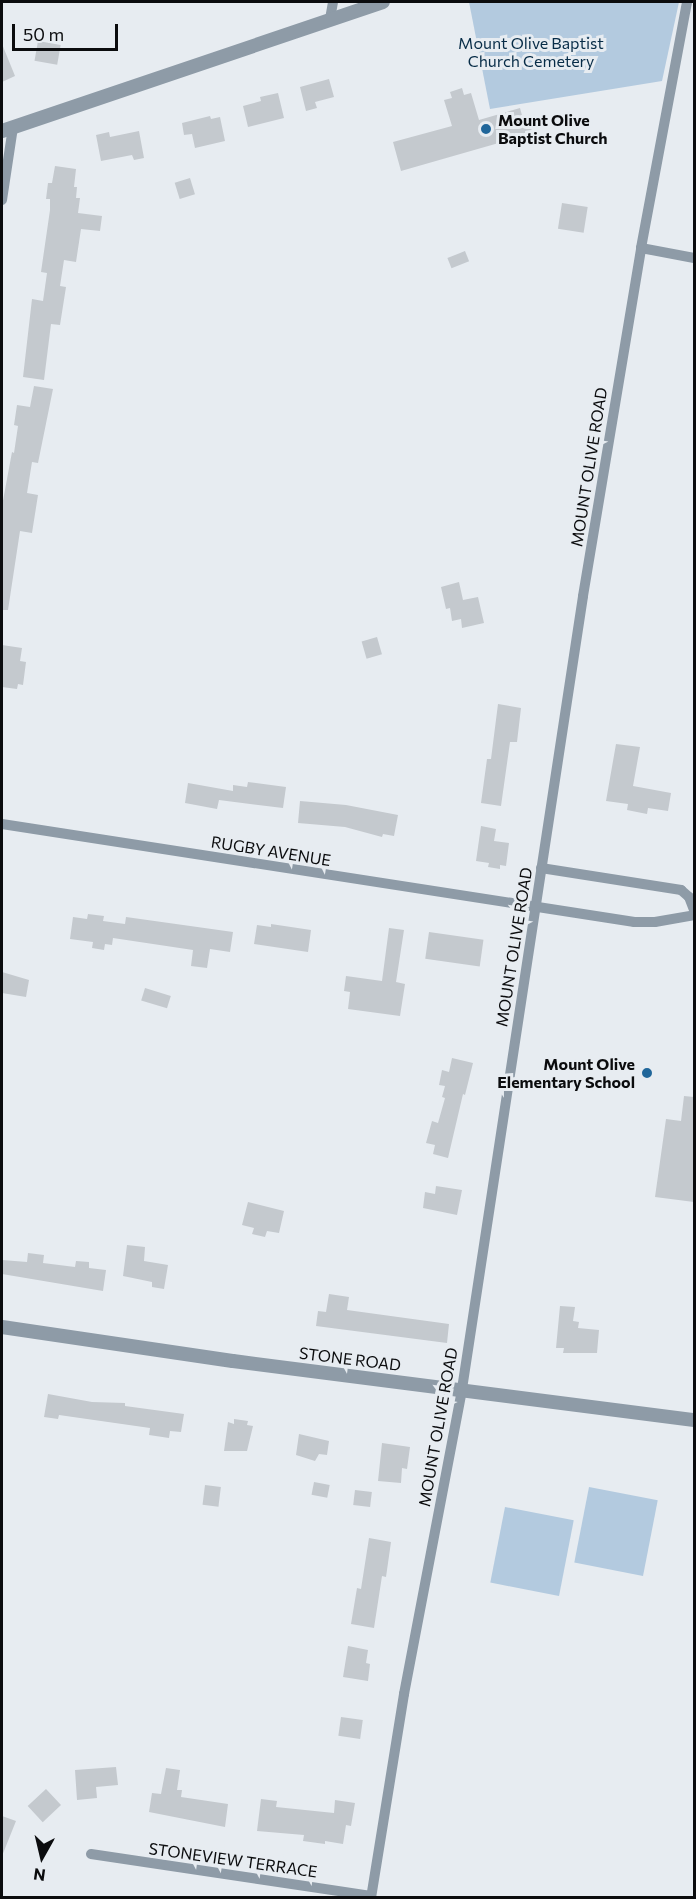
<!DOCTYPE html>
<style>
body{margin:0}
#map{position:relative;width:696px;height:1899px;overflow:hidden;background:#e7ecf1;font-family:Commissioner,sans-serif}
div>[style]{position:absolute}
.green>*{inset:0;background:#b3cadf;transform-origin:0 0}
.building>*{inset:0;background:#c4c9ce;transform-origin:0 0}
.minor>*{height:10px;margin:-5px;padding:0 5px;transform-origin:5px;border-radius:5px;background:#8e9ba7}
.tertiary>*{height:14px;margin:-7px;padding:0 7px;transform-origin:7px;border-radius:7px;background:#8e9ba7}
.dots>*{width:16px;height:16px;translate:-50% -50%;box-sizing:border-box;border:3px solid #e7ecf1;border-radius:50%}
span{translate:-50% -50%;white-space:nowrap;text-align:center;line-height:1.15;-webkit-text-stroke:6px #e7ecf1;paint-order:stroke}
.park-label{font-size:16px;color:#072c47}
.poi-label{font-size:16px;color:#0b0c0e;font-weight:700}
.left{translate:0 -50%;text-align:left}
.right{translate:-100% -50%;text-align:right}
.street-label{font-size:16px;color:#0b0c0e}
.frame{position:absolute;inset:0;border:3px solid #0b0c0e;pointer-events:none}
.north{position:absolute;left:12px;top:1827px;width:60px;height:60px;-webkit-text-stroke:4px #e7ecf1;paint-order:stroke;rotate:188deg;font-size:16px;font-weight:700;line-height:24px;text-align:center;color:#0b0c0e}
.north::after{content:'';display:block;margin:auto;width:21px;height:27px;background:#0b0c0e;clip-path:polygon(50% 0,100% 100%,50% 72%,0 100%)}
.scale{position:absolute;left:12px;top:24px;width:106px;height:27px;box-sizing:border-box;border:3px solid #0b0c0e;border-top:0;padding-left:8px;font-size:18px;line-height:21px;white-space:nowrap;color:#0b0c0e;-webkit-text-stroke:4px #e7ecf1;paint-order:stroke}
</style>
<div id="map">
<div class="green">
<div style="clip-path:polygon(469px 2px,679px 2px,662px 81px,490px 109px)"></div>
<div style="left:589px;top:1487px;width:70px;height:77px;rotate:11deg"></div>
<div style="left:505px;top:1507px;width:70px;height:77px;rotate:11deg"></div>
</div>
<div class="building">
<div style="left:38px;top:41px;width:23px;height:20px;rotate:10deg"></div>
<div style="clip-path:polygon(2px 44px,15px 76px,2px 82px)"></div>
<div style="clip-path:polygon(329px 79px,334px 97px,315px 102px,317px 108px,306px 111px,300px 87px)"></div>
<div style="clip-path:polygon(462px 88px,464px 95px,471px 93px,479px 120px,520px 108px,523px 119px,528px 117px,532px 131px,526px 133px,527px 135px,401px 171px,393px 142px,452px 126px,444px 100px,452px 98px,450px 92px)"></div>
<div style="clip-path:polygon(278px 93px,284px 118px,248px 127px,243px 106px,261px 101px,260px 97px)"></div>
<div style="clip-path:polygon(210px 116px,211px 119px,220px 117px,225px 141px,195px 148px,192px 134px,184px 135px,182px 123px)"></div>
<div style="clip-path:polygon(139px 131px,144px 158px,134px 160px,132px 155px,101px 161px,96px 135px,109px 132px,110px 137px)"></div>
<div style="clip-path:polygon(55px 166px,76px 169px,74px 187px,77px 187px,76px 198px,80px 198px,78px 213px,102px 216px,100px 231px,81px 229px,76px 262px,64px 260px,60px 286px,66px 287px,60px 325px,51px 324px,44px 380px,23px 377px,32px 299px,43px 301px,47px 273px,41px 272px,50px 210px,50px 199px,46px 199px,48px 183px,52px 183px)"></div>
<div style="left:190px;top:178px;width:17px;height:16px;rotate:73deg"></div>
<div style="left:562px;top:203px;width:26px;height:26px;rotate:9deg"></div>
<div style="left:465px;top:251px;width:11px;height:19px;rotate:68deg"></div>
<div style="clip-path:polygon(34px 386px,53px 389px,38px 463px,32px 462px,27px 493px,38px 495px,32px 533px,20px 531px,8px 610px,2px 610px,2px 506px,12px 452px,14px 453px,18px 426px,14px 425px,17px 405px,30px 407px)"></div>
<div style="clip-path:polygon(459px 582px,463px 600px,478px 597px,484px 623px,462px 628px,461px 619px,452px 621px,450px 608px,446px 609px,441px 587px)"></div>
<div style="left:377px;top:637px;width:18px;height:16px;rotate:74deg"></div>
<div style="clip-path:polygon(2px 645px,22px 648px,20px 661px,26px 662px,23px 685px,18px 684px,17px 689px,2px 687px)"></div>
<div style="clip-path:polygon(498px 704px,521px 708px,517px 742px,510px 742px,501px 806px,481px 803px,487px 759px,491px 759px)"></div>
<div style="clip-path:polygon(616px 744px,640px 747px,633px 786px,671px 793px,668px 811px,648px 808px,647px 814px,627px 810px,628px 804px,606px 801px)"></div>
<div style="clip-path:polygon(248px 782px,286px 787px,283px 808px,219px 800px,217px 809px,185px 803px,188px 783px,233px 791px,233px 785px,247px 787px)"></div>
<div style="clip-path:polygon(300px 801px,346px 805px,398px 815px,394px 836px,383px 834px,382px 837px,345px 827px,298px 823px)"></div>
<div style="clip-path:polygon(481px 826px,496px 829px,494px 841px,509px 843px,506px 866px,500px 865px,500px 869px,488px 867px,489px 863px,476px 861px)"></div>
<div style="clip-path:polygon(88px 914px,104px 916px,103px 921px,125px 924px,126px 917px,233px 932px,230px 952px,210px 949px,207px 968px,191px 966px,193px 950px,113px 938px,112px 945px,105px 944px,104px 950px,92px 948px,93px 942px,70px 939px,73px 917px,87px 919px)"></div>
<div style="clip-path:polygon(271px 924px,311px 930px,308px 952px,254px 944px,257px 925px,271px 927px)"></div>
<div style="clip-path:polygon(389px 928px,404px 930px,396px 982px,405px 984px,400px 1016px,348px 1009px,350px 992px,344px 991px,346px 976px,382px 981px)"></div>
<div style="left:429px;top:932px;width:55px;height:27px;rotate:8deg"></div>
<div style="clip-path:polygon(2px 972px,29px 980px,26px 997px,2px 993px)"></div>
<div style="left:145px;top:988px;width:27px;height:13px;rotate:17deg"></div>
<div style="clip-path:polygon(452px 1058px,473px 1063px,465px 1095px,463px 1094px,448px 1158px,433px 1154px,435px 1145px,426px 1143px,432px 1121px,438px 1123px,445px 1098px,442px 1097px,445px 1086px,439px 1085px,442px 1070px,449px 1072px)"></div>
<div style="clip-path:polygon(684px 1096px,694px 1097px,694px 1202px,655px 1197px,666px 1119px,681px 1121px)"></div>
<div style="clip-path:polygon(436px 1186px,462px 1190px,457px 1215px,423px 1208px,425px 1192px,435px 1194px)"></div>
<div style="clip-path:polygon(248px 1202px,284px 1211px,279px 1233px,267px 1231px,265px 1237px,252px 1234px,254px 1228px,242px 1225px)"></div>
<div style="clip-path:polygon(127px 1245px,145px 1247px,144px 1261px,168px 1265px,164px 1289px,152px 1287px,152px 1282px,123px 1276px)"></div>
<div style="clip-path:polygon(28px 1253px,44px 1255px,43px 1263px,75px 1267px,76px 1261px,89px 1262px,89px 1268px,106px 1270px,103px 1291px,2px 1274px,2px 1260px,27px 1262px)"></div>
<div style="clip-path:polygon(329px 1294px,349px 1297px,347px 1310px,449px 1324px,447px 1343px,316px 1326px,318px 1311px,326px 1312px)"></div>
<div style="clip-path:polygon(560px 1306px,575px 1307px,573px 1321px,579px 1322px,578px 1328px,599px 1330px,597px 1353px,563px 1353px,564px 1348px,556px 1348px)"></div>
<div style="clip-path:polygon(48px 1394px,92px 1402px,125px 1403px,125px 1406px,184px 1414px,181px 1432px,170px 1431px,169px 1438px,149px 1435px,150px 1428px,59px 1415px,58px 1419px,44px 1417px)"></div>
<div style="clip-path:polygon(234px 1419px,248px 1421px,247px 1425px,253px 1426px,247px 1451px,224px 1451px,228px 1422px,234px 1424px)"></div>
<div style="clip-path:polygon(299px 1434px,329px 1441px,327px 1455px,319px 1454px,315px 1461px,296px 1455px)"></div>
<div style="clip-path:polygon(382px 1443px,410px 1447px,407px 1469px,402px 1468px,401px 1483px,378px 1481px)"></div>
<div style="left:314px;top:1482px;width:16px;height:13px;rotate:11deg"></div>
<div style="left:205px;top:1485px;width:16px;height:20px;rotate:7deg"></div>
<div style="left:355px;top:1490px;width:17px;height:15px;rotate:7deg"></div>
<div style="clip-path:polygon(369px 1538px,391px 1542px,386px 1577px,382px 1576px,374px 1628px,351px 1624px,357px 1588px,361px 1589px)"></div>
<div style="clip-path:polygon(348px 1646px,368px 1650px,366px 1663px,370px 1664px,368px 1681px,343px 1677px)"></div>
<div style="left:341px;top:1717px;width:22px;height:19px;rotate:8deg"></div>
<div style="clip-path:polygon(116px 1767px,118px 1785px,96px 1787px,97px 1798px,77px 1800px,75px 1770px)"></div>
<div style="clip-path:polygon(166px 1768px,180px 1770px,177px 1790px,182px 1790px,181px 1797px,228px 1804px,225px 1827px,149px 1812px,152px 1793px,161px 1794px)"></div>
<div style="left:46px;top:1789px;width:22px;height:25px;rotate:47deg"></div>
<div style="clip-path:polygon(261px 1799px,277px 1801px,276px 1807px,334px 1813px,335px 1800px,355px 1803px,351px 1826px,346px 1825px,343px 1844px,325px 1841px,325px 1844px,303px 1841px,304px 1835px,257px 1831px)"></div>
<div style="clip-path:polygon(2px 1816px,16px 1821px,2px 1856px)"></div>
</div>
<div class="minor">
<div style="left:330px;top:19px;width:17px;rotate:-80deg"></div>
<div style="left:2px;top:200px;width:74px;rotate:-81.4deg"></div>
<div style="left:641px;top:248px;width:54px;rotate:10.7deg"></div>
<div style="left:2px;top:824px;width:640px;rotate:8.81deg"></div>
<div style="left:634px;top:922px;width:21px"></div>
<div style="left:655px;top:922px;width:40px;rotate:-10deg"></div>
<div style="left:541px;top:868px;width:142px;rotate:8.9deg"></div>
<div style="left:681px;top:890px;width:11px;rotate:41deg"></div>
<div style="left:689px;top:897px;width:14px;rotate:69deg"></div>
<div style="left:91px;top:1854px;width:283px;rotate:8.5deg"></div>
<div style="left:371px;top:1898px;width:207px;rotate:-80.8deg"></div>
<div style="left:404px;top:1694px;width:310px;rotate:-79.2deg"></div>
<div style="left:462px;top:1389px;width:802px;rotate:-81.32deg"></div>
<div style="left:583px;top:596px;width:353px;rotate:-80.5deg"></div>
<div style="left:641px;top:248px;width:250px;rotate:-79.4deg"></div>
</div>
<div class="tertiary">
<div style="left:2px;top:131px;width:402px;rotate:-18.7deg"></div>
<div style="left:2px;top:1327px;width:233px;rotate:8.4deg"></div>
<div style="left:233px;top:1361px;width:465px;rotate:7.3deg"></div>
</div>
<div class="dots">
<div style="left:486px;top:129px;background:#20669a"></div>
<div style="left:647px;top:1073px;background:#20669a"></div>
</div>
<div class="park-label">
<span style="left:531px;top:52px">Mount Olive Baptist<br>Church Cemetery</span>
</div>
<div class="poi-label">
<span class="left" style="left:498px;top:129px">Mount Olive<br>Baptist Church</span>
<span class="right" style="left:635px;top:1073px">Mount Olive<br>Elementary School</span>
</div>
<div class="street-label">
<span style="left:589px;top:467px;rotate:-81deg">MOUNT OLIVE ROAD</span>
<span style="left:271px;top:851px;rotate:9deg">RUGBY AVENUE</span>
<span style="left:514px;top:947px;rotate:-81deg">MOUNT OLIVE ROAD</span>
<span style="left:350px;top:1359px;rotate:7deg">STONE ROAD</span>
<span style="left:438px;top:1427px;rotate:-80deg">MOUNT OLIVE ROAD</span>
<span style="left:233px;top:1860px;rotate:8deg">STONEVIEW TERRACE</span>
</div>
<div class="frame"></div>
<div class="north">N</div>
<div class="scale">50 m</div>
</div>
